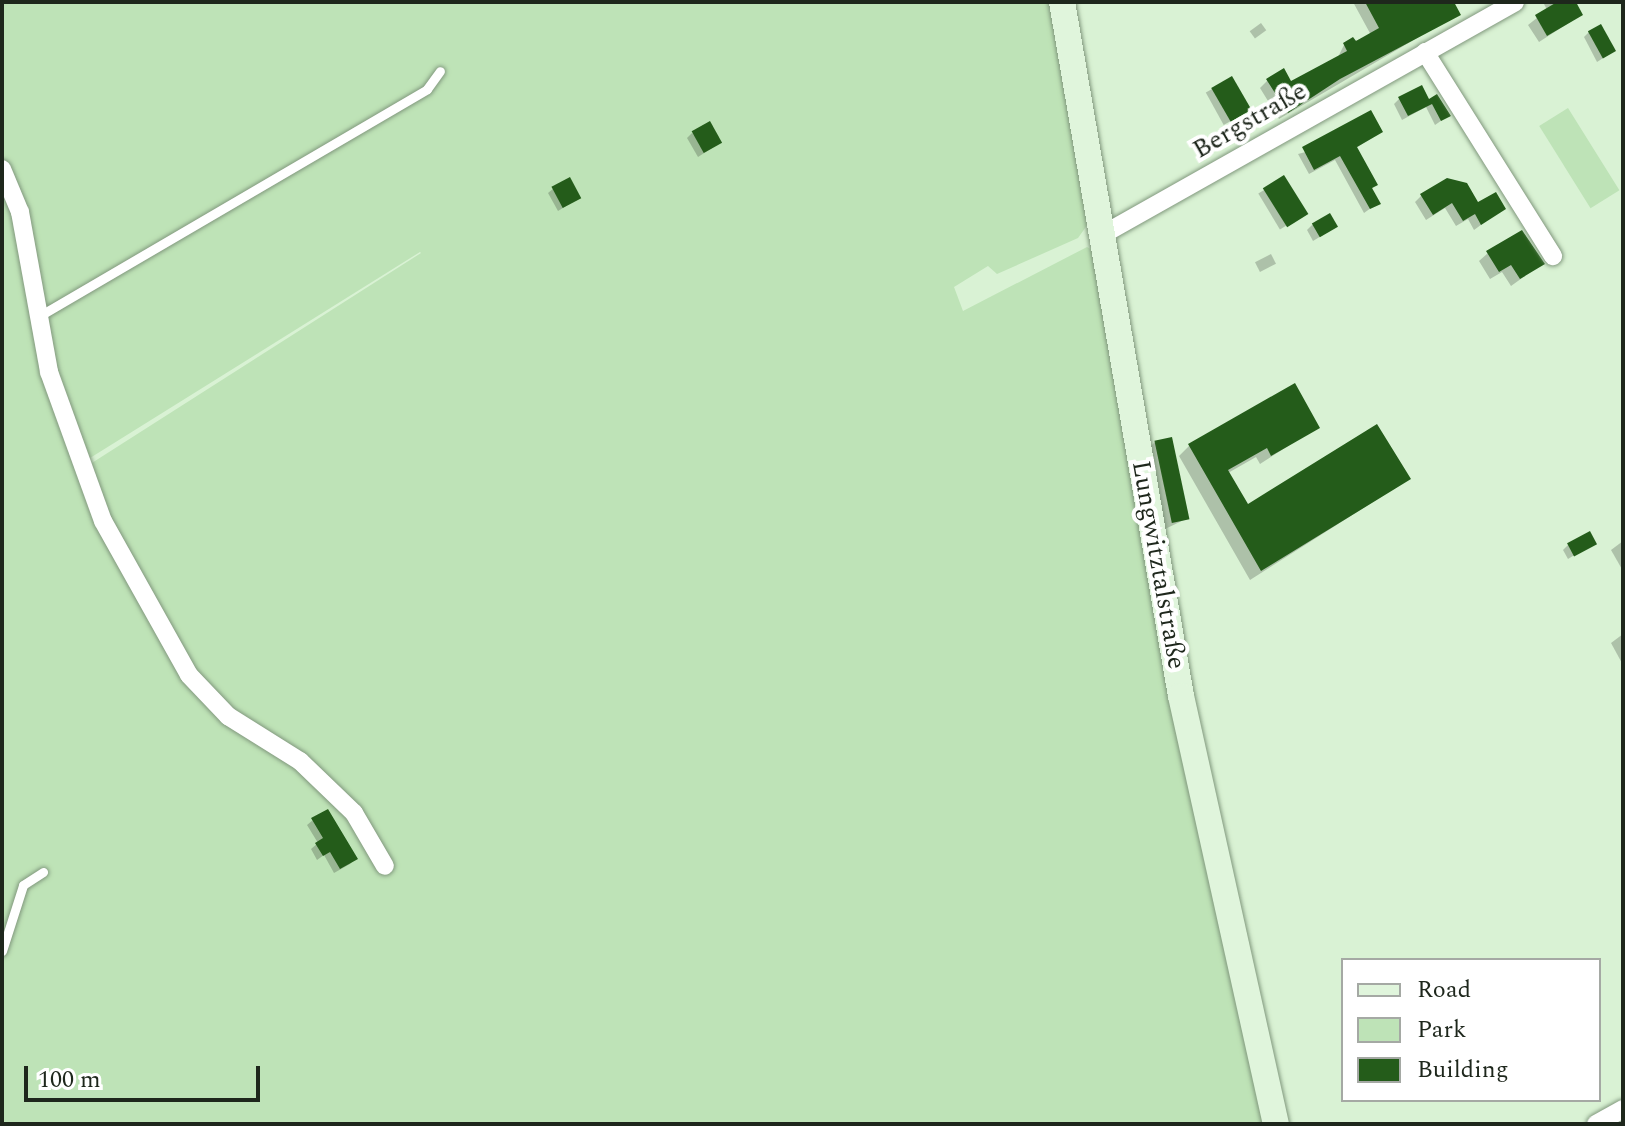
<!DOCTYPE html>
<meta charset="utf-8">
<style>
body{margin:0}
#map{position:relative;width:1625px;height:1126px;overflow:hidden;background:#d9f2d4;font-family:Spectral,serif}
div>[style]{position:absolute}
.green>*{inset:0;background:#bee3b7;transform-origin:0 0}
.shadow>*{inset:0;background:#0003;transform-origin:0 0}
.building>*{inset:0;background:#245c1a;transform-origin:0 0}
.roads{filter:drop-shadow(0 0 2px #81987d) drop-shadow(0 0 2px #81987d)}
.lane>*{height:9px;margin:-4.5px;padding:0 4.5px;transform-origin:4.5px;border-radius:4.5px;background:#fff}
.street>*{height:18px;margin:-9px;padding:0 9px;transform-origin:9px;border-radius:9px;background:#fff}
.secondary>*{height:26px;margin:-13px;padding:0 13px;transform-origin:13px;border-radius:13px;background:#e0f5dc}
span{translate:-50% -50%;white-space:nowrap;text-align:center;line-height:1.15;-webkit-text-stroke:8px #fff;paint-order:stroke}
.street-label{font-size:26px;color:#1e271c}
.frame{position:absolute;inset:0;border:4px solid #1e271c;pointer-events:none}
.legend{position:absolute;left:1341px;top:958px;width:260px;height:144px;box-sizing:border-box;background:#fff;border:2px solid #a5a9a4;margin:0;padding:10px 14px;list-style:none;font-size:24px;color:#1e271c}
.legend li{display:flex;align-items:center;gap:16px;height:40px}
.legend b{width:40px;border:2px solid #a5a9a4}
.scale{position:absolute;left:24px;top:1066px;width:236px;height:36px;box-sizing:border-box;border:4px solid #1e271c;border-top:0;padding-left:10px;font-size:24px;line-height:28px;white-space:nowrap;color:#1e271c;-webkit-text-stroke:6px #fff;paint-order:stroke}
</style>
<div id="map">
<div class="green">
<div style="clip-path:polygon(evenodd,2px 2px,1050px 2px,1088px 224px,1078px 238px,997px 274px,988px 266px,954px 287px,963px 311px,1087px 247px,1094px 251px,1265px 1124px,2px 1124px,2px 2px,420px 252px,421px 253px,84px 468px,82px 463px,420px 252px)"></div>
<div style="left:1568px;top:108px;width:97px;height:34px;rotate:58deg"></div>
</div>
<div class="shadow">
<div style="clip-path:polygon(1353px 2px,1451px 2px,1458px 14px,1279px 119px,1260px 88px,1268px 80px,1291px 84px,1338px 57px,1344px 45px,1371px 35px)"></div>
<div style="clip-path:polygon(1543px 2px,1573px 2px,1581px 15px,1539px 42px,1528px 25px,1547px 10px)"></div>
<div style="left:1261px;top:23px;width:9px;height:14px;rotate:54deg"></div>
<div style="clip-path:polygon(1589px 32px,1614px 51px,1597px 62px,1584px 37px)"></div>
<div style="left:1232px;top:78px;width:37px;height:30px;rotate:61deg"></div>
<div style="clip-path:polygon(1437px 97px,1448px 116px,1435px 125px,1426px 107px,1402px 120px,1394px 104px,1399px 99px,1428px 101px)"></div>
<div style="clip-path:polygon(1381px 132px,1356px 148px,1376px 184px,1371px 190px,1378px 203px,1364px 213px,1335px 160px,1309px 174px,1298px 154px)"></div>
<div style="clip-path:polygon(692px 133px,720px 143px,698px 157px,687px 138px)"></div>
<div style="left:1284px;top:178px;width:42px;height:30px;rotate:59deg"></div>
<div style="clip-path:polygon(554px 188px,579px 198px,558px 211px,548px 193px)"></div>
<div style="clip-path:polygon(1421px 196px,1478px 205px,1504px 208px,1474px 230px,1468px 219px,1456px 226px,1445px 208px,1426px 220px,1415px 202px)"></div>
<div style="clip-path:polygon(1312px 225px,1336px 227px,1313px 241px,1307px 230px)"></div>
<div style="clip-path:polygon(1488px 253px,1542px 264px,1511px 286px,1502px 272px,1490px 279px,1479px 261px)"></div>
<div style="left:1271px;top:254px;width:11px;height:18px;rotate:63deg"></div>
<div style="clip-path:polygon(1318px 427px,1260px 464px,1256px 457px,1228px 473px,1247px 506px,1409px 479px,1250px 580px,1179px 456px,1189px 446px)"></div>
<div style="clip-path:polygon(1155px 442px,1188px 518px,1163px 530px,1146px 451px)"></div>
<div style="clip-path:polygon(1623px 541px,1623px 571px,1611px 550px)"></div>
<div style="clip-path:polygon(1594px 543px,1568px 559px,1563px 550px,1568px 545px)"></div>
<div style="clip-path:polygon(1623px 634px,1623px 665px,1611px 643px)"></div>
<div style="clip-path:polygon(313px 820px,355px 859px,350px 864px,334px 873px,324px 855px,317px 860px,311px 849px,318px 843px,307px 825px)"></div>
</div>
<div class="building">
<div style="clip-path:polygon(1365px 2px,1454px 2px,1461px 15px,1340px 79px,1288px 113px,1266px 79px,1284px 68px,1291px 81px,1347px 51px,1343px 43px,1353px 37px,1356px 41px,1379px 28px)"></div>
<div style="clip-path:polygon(1557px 2px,1576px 2px,1583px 15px,1547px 36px,1535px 15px)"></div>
<div style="left:1601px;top:24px;width:31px;height:15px;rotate:61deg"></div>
<div style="left:1232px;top:76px;width:39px;height:24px;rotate:60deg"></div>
<div style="clip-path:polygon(1422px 85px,1429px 99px,1437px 94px,1451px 116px,1441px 121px,1432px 104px,1408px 116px,1398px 97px)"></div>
<div style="clip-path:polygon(1371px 110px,1383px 132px,1357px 147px,1378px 185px,1372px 188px,1381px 204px,1370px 209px,1340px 156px,1314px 170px,1302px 147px)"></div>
<div style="left:710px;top:121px;width:25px;height:21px;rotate:61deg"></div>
<div style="left:1284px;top:175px;width:46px;height:25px;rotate:58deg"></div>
<div style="left:570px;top:177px;width:24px;height:21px;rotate:62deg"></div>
<div style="clip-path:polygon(1447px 178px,1467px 183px,1478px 202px,1496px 192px,1506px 209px,1481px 225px,1475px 214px,1463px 221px,1452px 203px,1433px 215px,1420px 194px)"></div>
<div style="left:1330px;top:213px;width:16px;height:21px;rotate:60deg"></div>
<div style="clip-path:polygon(1522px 230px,1545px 264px,1520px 279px,1511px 265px,1499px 272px,1486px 251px)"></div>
<div style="clip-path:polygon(1295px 383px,1320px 428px,1271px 456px,1267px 448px,1228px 470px,1248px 504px,1377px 424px,1411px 479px,1261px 571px,1188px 444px)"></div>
<div style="left:1172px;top:437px;width:84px;height:18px;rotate:78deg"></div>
<div style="left:1590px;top:531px;width:15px;height:26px;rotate:62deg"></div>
<div style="clip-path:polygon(328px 809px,358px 859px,340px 869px,330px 852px,323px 856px,315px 843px,323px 838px,311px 818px)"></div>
</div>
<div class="roads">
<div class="lane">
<div style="left:41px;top:315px;width:447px;rotate:-30.3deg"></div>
<div style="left:427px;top:89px;width:22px;rotate:-54deg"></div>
<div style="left:2px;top:951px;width:69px;rotate:-72.3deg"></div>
<div style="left:23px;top:885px;width:24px;rotate:-33deg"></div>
</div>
<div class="street">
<div style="left:1425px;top:52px;width:241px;rotate:57.9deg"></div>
<div style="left:2px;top:169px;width:47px;rotate:67.3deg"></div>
<div style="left:20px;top:212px;width:163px;rotate:79.7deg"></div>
<div style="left:49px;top:372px;width:158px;rotate:70.1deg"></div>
<div style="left:103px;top:521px;width:176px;rotate:60.8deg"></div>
<div style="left:189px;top:675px;width:57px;rotate:46.4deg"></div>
<div style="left:228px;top:716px;width:85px;rotate:32deg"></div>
<div style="left:300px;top:761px;width:75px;rotate:43.9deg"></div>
<div style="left:354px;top:813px;width:61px;rotate:59.7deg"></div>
<div style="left:1102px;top:235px;width:474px;rotate:-29.4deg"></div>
<div style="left:1596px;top:1124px;width:31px;rotate:-29deg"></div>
</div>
<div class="secondary">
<div style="left:1062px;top:2px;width:704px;rotate:80.27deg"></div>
<div style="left:1181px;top:696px;width:438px;rotate:77.5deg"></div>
</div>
</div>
<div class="street-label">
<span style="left:1250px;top:121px;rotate:-30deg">Bergstraße</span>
<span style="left:1158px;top:565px;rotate:80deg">Lungwitztalstraße</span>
</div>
<div class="frame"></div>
<ul class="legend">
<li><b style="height:10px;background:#e0f5dc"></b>Road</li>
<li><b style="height:22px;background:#bee3b7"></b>Park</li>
<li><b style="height:22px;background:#245c1a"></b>Building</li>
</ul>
<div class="scale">100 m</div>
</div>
